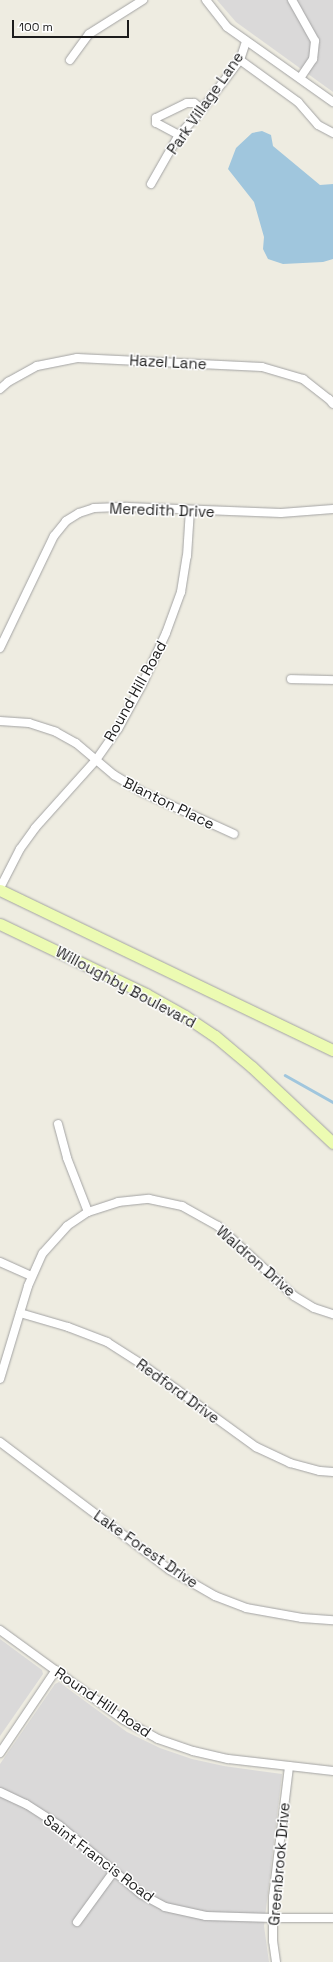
<!DOCTYPE html>
<style>
body{margin:0}
#map{position:relative;width:333px;height:1962px;overflow:hidden;background:#eeece1;font-family:"Space Grotesk",sans-serif}
div>[style]{position:absolute}
.residential>*{inset:0;background:#dad9d9}
.water>*{inset:0;background:#a0c6dd}
.stream>*{height:2.5px;margin:-1.25px;padding:0 1.25px;transform-origin:1.25px;border-radius:1.25px;background:#a0c6dd}
.roads{filter:drop-shadow(0 0 1px #a3a3a3) drop-shadow(0 0 1px #a3a3a3)}
.street>*{height:8px;margin:-4px;padding:0 4px;transform-origin:4px;border-radius:4px;background:#fff}
.secondary>*{height:11px;margin:-5.5px;padding:0 5.5px;transform-origin:5.5px;border-radius:5.5px;background:#ecfbb2}
span{translate:-50% -50%;white-space:nowrap;text-align:center;line-height:1.15;-webkit-text-stroke:3px #fff;paint-order:stroke}
.street-label{font-size:15px;color:#1c1c1c}
.scale{position:absolute;left:12px;top:20px;width:117px;height:18px;box-sizing:border-box;border:2px solid #1c1c1c;border-top:0;padding-left:5px;font-size:12px;line-height:14px;white-space:nowrap;color:#1c1c1c;-webkit-text-stroke:3px #fff;paint-order:stroke}
</style>
<div id="map">
<div class="residential">
<div style="clip-path:polygon(217px 0,333px 0,333px 92px,236px 22px)"></div>
<div style="clip-path:polygon(0 1639px,42px 1670px,43px 1674px,0 1736px)"></div>
<div style="clip-path:polygon(59px 1682px,127px 1732px,160px 1748px,192px 1759px,224px 1766px,282px 1774px,264px 1926px,269px 1962px,0 1962px,0 1764px,55px 1684px)"></div>
</div>
<div class="water">
<div style="clip-path:polygon(262px 131px,271px 135px,273px 146px,320px 185px,333px 184px,333px 259px,323px 262px,283px 264px,268px 259px,263px 249px,264px 237px,254px 202px,228px 169px,236px 148px,252px 133px)"></div>
</div>
<div class="stream">
<div style="left:285px;top:1075px;width:55px;rotate:29.4deg"></div>
</div>
<div class="roads">
<div class="street">
<div style="left:206px;top:0;width:34px;rotate:52deg"></div>
<div style="left:227px;top:27px;width:130px;rotate:35.3deg"></div>
<div style="left:292px;top:0;width:47px;rotate:60.7deg"></div>
<div style="left:315px;top:41px;width:18px;rotate:96deg"></div>
<div style="left:313px;top:59px;width:23px;rotate:124deg"></div>
<div style="left:70px;top:60px;width:32px;rotate:-54deg"></div>
<div style="left:89px;top:34px;width:64px;rotate:-32.2deg"></div>
<div style="left:240px;top:60px;width:72px;rotate:35.9deg"></div>
<div style="left:298px;top:102px;width:30px;rotate:49deg"></div>
<div style="left:318px;top:125px;width:17px;rotate:28deg"></div>
<div style="left:179px;top:135px;width:26px;rotate:-152deg"></div>
<div style="left:156px;top:123px;width:5px;rotate:-90deg"></div>
<div style="left:156px;top:118px;width:34px;rotate:-26deg"></div>
<div style="left:187px;top:103px;width:7px"></div>
<div style="left:194px;top:103px;width:10px;rotate:37deg"></div>
<div style="left:151px;top:184px;width:56px;rotate:-60.3deg"></div>
<div style="left:179px;top:135px;width:26px;rotate:-47deg"></div>
<div style="left:197px;top:116px;width:71px;rotate:-52.5deg"></div>
<div style="left:240px;top:60px;width:19px;rotate:-72deg"></div>
<div style="left:0;top:389px;width:11px;rotate:-41deg"></div>
<div style="left:8px;top:382px;width:33px;rotate:-29deg"></div>
<div style="left:37px;top:366px;width:41px;rotate:-11.3deg"></div>
<div style="left:77px;top:358px;width:185px;rotate:2.8deg"></div>
<div style="left:262px;top:367px;width:43px;rotate:16.3deg"></div>
<div style="left:303px;top:379px;width:33px;rotate:38deg"></div>
<div style="left:329px;top:399px;width:6px;rotate:51deg"></div>
<div style="left:0;top:648px;width:124px;rotate:-64.3deg"></div>
<div style="left:54px;top:536px;width:19px;rotate:-51deg"></div>
<div style="left:66px;top:521px;width:15px;rotate:-32deg"></div>
<div style="left:79px;top:513px;width:16px;rotate:-18deg"></div>
<div style="left:94px;top:508px;width:33px;rotate:-2deg"></div>
<div style="left:127px;top:507px;width:154px;rotate:2.2deg"></div>
<div style="left:281px;top:513px;width:52px;rotate:-4.4deg"></div>
<div style="left:291px;top:679px;width:42px;rotate:1.4deg"></div>
<div style="left:0;top:721px;width:29px;rotate:4deg"></div>
<div style="left:29px;top:723px;width:28px;rotate:18deg"></div>
<div style="left:56px;top:732px;width:23px;rotate:29deg"></div>
<div style="left:76px;top:743px;width:50px;rotate:40.1deg"></div>
<div style="left:114px;top:775px;width:33px;rotate:31deg"></div>
<div style="left:142px;top:792px;width:101px;rotate:24.5deg"></div>
<div style="left:0;top:888px;width:44px;rotate:-62.9deg"></div>
<div style="left:20px;top:849px;width:26px;rotate:-54deg"></div>
<div style="left:35px;top:828px;width:91px;rotate:-48.1deg"></div>
<div style="left:96px;top:760px;width:38px;rotate:-55deg"></div>
<div style="left:118px;top:729px;width:50px;rotate:-61.4deg"></div>
<div style="left:142px;top:685px;width:57px;rotate:-65.2deg"></div>
<div style="left:166px;top:633px;width:44px;rotate:-69.9deg"></div>
<div style="left:181px;top:592px;width:36px;rotate:-81deg"></div>
<div style="left:187px;top:556px;width:46px;rotate:-86.3deg"></div>
<div style="left:58px;top:1124px;width:35px;rotate:75deg"></div>
<div style="left:67px;top:1158px;width:58px;rotate:68.7deg"></div>
<div style="left:0;top:1262px;width:34px;rotate:24deg"></div>
<div style="left:20px;top:1313px;width:50px;rotate:16.3deg"></div>
<div style="left:68px;top:1327px;width:42px;rotate:21deg"></div>
<div style="left:107px;top:1342px;width:43px;rotate:32.6deg"></div>
<div style="left:143px;top:1365px;width:140px;rotate:36deg"></div>
<div style="left:256px;top:1447px;width:38px;rotate:25deg"></div>
<div style="left:290px;top:1463px;width:31px;rotate:15deg"></div>
<div style="left:320px;top:1471px;width:13px;rotate:4deg"></div>
<div style="left:0;top:1379px;width:97px;rotate:-73.2deg"></div>
<div style="left:28px;top:1286px;width:36px;rotate:-66deg"></div>
<div style="left:43px;top:1253px;width:36px;rotate:-48deg"></div>
<div style="left:67px;top:1226px;width:25px;rotate:-34deg"></div>
<div style="left:88px;top:1212px;width:32px;rotate:-18deg"></div>
<div style="left:118px;top:1202px;width:31px;rotate:-6deg"></div>
<div style="left:149px;top:1199px;width:34px;rotate:12deg"></div>
<div style="left:182px;top:1206px;width:41px;rotate:29.1deg"></div>
<div style="left:218px;top:1226px;width:103px;rotate:42.6deg"></div>
<div style="left:294px;top:1296px;width:23px;rotate:31deg"></div>
<div style="left:314px;top:1308px;width:20px;rotate:18deg"></div>
<div style="left:0;top:1442px;width:213px;rotate:37deg"></div>
<div style="left:170px;top:1570px;width:52px;rotate:30deg"></div>
<div style="left:215px;top:1596px;width:33px;rotate:21deg"></div>
<div style="left:246px;top:1608px;width:57px;rotate:10.1deg"></div>
<div style="left:302px;top:1618px;width:31px;rotate:4deg"></div>
<div style="left:0;top:1630px;width:153px;rotate:36deg"></div>
<div style="left:124px;top:1720px;width:39px;rotate:29deg"></div>
<div style="left:158px;top:1739px;width:37px;rotate:19deg"></div>
<div style="left:193px;top:1751px;width:36px;rotate:13deg"></div>
<div style="left:228px;top:1759px;width:106px;rotate:6.5deg"></div>
<div style="left:0;top:1753px;width:100px;rotate:-56deg"></div>
<div style="left:0;top:1792px;width:29px;rotate:25deg"></div>
<div style="left:26px;top:1804px;width:40px;rotate:32.9deg"></div>
<div style="left:60px;top:1826px;width:106px;rotate:40deg"></div>
<div style="left:141px;top:1894px;width:27px;rotate:28deg"></div>
<div style="left:165px;top:1907px;width:42px;rotate:12.4deg"></div>
<div style="left:206px;top:1916px;width:66px;rotate:1.7deg"></div>
<div style="left:272px;top:1918px;width:61px"></div>
<div style="left:77px;top:1922px;width:63px;rotate:-54deg"></div>
<div style="left:276px;top:1962px;width:21px;rotate:-98deg"></div>
<div style="left:273px;top:1941px;width:44px;rotate:-90deg"></div>
<div style="left:273px;top:1897px;width:132px;rotate:-83deg"></div>
</div>
<div class="secondary">
<div style="left:0;top:890px;width:369px;rotate:25.7deg"></div>
<div style="left:0;top:924px;width:162px;rotate:25.6deg"></div>
<div style="left:146px;top:994px;width:45px;rotate:29.4deg"></div>
<div style="left:185px;top:1016px;width:36px;rotate:34deg"></div>
<div style="left:215px;top:1036px;width:48px;rotate:40deg"></div>
<div style="left:252px;top:1067px;width:111px;rotate:43.2deg"></div>
</div>
</div>
<div class="street-label">
<span style="left:205px;top:103px;rotate:-55deg">Park Village Lane</span>
<span style="left:168px;top:362px;rotate:3deg">Hazel Lane</span>
<span style="left:162px;top:510px;rotate:2deg">Meredith Drive</span>
<span style="left:135px;top:691px;rotate:-61deg">Round Hill Road</span>
<span style="left:169px;top:803px;rotate:26deg">Blanton Place</span>
<span style="left:126px;top:987px;rotate:28deg">Willoughby Boulevard</span>
<span style="left:256px;top:1261px;rotate:41deg">Waldron Drive</span>
<span style="left:178px;top:1391px;rotate:36deg">Redford Drive</span>
<span style="left:146px;top:1549px;rotate:35deg">Lake Forest Drive</span>
<span style="left:103px;top:1702px;rotate:34deg">Round Hill Road</span>
<span style="left:99px;top:1858px;rotate:37deg">Saint Francis Road</span>
<span style="left:279px;top:1864px;rotate:-85deg">Greenbrook Drive</span>
</div>
<div class="scale">100 m</div>
</div>
